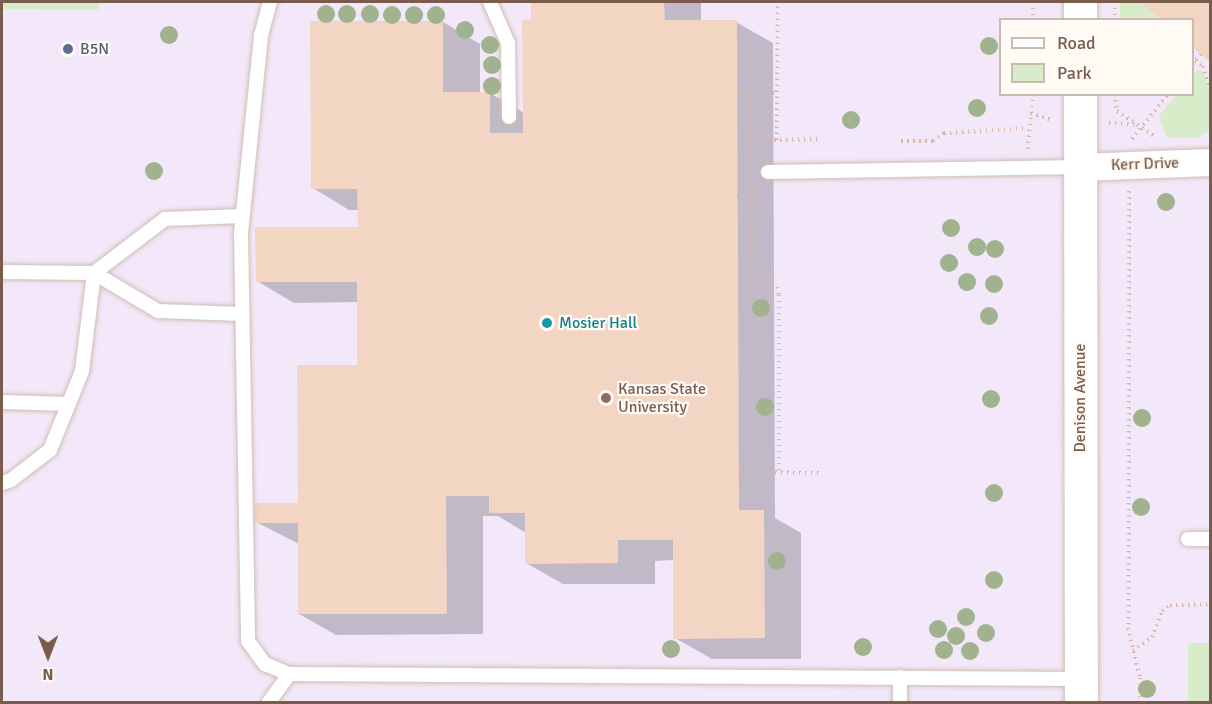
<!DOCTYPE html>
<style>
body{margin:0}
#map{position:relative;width:1212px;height:704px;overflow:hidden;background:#fdf6ec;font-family:Signika,sans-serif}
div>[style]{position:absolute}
.education>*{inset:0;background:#f3e8fa}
.green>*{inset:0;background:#d8ecc9;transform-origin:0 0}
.shadow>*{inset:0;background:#0003}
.building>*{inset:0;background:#f3d5c3}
.path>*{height:4px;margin-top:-2px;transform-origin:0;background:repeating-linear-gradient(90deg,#d9b8a5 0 1.5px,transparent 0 6px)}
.roads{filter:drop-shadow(0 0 2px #d1beb0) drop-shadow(0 0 2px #d1beb0)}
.lane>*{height:14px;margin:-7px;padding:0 7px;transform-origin:7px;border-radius:7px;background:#fff}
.street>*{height:27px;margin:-13.5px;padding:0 13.5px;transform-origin:13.5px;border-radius:13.5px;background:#fff}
.secondary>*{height:33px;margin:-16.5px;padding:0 16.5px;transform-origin:16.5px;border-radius:16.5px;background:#fff}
.trees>*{width:18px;height:18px;margin:-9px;border-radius:50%;background:#a0b28e}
.dots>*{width:16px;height:16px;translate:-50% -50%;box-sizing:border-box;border:3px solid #fffaf3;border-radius:50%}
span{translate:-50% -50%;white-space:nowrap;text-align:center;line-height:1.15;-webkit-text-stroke:4.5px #fffaf3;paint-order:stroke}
.service-label{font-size:16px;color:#4e5e75}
.left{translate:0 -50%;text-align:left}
.street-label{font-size:16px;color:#7a5c4d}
.culture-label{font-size:16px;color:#0d838f}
.education-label{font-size:16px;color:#785e54}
.frame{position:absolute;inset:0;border:3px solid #7a5c4d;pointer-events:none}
.legend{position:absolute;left:999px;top:18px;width:195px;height:78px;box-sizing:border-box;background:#fffaf3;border:2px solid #cabbb1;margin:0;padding:8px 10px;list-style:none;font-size:18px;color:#7a5c4d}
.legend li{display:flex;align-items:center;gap:12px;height:30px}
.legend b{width:30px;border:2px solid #cabbb1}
.north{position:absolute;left:18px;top:626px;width:60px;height:60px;-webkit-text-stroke:4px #fffaf3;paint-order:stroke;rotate:180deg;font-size:16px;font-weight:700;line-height:24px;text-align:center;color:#7a5c4d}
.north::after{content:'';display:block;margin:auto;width:21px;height:27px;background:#7a5c4d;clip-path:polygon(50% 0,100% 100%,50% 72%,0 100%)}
</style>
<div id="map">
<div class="education">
<div style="clip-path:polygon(evenodd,2px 2px,1210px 2px,1210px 702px,2px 702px,2px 2px,1000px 20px,1192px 20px,1192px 94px,1000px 94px,1000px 20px)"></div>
</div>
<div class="green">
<div style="clip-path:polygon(2px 2px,98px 2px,99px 5px,98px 10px,2px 9px)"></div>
<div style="clip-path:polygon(1120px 2px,1140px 2px,1162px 19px,1120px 19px)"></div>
<div style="clip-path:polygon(1197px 71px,1204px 71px,1210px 95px,1210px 130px,1197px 138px,1167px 138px,1159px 116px,1176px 95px,1192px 94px,1193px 75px)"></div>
<div style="left:1188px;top:643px;width:22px;height:59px"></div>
</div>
<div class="shadow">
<div style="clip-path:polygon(533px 2px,701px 2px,701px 22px,736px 22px,773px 43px,775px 518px,801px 533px,801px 659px,712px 659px,675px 638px,674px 560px,655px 561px,655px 584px,563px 584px,526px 563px,526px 533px,498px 516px,483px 516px,483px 634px,336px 635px,299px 614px,299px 544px,256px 522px,299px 505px,358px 366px,358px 302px,294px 303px,257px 281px,359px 228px,359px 210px,349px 210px,313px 188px,443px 22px,480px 44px,480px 93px,490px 93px,524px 113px)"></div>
<div style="clip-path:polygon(1143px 2px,1210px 2px,1210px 60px,1195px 47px,1192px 20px,1165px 20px)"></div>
</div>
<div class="building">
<div style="clip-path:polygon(531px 2px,664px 2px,665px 20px,737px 20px,739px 510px,764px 510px,765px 638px,673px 639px,673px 540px,618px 540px,618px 563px,525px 564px,525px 513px,489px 513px,489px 496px,446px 496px,447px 614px,298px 614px,298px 523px,255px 523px,254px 503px,298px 503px,297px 365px,357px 365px,357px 282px,256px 282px,255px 227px,358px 227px,357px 189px,311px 189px,310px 21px,443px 21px,443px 92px,490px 92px,490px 133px,523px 133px,522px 20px,531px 20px)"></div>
<div style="clip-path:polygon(1140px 2px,1210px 2px,1210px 62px,1192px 47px,1192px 20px,1162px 20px)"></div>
</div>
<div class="path">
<div style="left:1033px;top:2px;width:18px;rotate:90deg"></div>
<div style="left:1115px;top:2px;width:18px;rotate:90deg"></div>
<div style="left:1195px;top:61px;width:9px;rotate:32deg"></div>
<div style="left:1203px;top:66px;width:24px;rotate:73deg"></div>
<div style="left:1192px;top:64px;width:13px;rotate:-48deg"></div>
<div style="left:737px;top:92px;width:40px;rotate:1.4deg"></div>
<div style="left:750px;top:92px;width:71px;rotate:89.2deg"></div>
<div style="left:1115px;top:94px;width:17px;rotate:83deg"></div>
<div style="left:1117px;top:111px;width:48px;rotate:34deg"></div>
<div style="left:1031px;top:113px;width:21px;rotate:19deg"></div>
<div style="left:1109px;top:123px;width:29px;rotate:4deg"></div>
<div style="left:1132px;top:139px;width:58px;rotate:-51.3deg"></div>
<div style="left:750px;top:140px;width:71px;rotate:-0.8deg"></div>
<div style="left:777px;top:140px;width:138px;rotate:-89.6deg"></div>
<div style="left:901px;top:141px;width:32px"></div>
<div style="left:933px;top:141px;width:14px;rotate:-36deg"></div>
<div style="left:944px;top:133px;width:84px;rotate:-3.4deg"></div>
<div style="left:1028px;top:149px;width:55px;rotate:-84.8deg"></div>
<div style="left:751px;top:182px;width:90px;rotate:90deg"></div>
<div style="left:751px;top:272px;width:30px;rotate:30deg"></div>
<div style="left:777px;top:287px;width:8px;rotate:76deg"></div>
<div style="left:779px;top:295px;width:177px;rotate:90deg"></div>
<div style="left:1129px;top:191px;width:437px;rotate:90.1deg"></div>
<div style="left:1128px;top:628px;width:51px;rotate:76.5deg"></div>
<div style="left:1140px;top:678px;width:24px;rotate:90deg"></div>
<div style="left:737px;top:196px;width:31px;rotate:-2deg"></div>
<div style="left:739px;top:472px;width:80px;rotate:0.7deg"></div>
<div style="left:1133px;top:651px;width:24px;rotate:-36deg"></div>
<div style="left:1152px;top:637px;width:28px;rotate:-69deg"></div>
<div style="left:1162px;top:611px;width:10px;rotate:-37deg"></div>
<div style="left:1170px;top:605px;width:40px;rotate:-1.4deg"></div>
</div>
<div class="roads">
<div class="lane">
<div style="left:270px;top:2px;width:35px;rotate:105deg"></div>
<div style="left:261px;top:36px;width:199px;rotate:95.8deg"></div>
<div style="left:241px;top:234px;width:407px;rotate:89deg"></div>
<div style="left:248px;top:641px;width:29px;rotate:54deg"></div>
<div style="left:265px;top:664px;width:26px;rotate:23deg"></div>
<div style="left:289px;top:674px;width:792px;rotate:0.36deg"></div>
<div style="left:490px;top:2px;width:45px;rotate:66.3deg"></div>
<div style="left:508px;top:43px;width:74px;rotate:89.2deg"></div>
<div style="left:768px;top:172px;width:311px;rotate:-0.9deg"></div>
<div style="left:2px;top:272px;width:92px;rotate:0.6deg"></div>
<div style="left:94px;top:273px;width:74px;rotate:30.7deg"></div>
<div style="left:158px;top:311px;width:84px;rotate:2deg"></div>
<div style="left:2px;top:402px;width:67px;rotate:1.7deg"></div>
<div style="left:2px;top:483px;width:9px;rotate:-18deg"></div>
<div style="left:11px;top:480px;width:49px;rotate:-37.6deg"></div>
<div style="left:50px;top:450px;width:85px;rotate:-67.9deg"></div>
<div style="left:82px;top:371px;width:99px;rotate:-83deg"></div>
<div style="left:94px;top:273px;width:89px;rotate:-37.3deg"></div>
<div style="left:165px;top:219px;width:77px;rotate:-2.2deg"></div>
<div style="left:1188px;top:539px;width:22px"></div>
<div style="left:900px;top:677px;width:25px;rotate:90deg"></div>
<div style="left:269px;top:702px;width:34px;rotate:-54deg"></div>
</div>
<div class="street">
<div style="left:1079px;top:167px;width:131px;rotate:-2.2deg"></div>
</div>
<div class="secondary">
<div style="left:1080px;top:2px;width:18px;rotate:90deg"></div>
<div style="left:1080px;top:94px;width:608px;rotate:89.91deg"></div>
</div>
</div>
<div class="trees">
<div style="left:326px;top:14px"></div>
<div style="left:347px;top:14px"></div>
<div style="left:370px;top:14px"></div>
<div style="left:392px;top:15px"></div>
<div style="left:414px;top:15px"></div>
<div style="left:436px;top:15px"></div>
<div style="left:465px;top:30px"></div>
<div style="left:169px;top:35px"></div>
<div style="left:490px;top:45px"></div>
<div style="left:989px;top:46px"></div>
<div style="left:492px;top:65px"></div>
<div style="left:492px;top:86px"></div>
<div style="left:977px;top:108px"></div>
<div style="left:851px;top:120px"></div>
<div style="left:154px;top:171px"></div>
<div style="left:1166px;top:202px"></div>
<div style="left:951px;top:228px"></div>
<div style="left:977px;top:247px"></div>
<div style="left:995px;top:249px"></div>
<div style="left:949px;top:263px"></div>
<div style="left:967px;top:282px"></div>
<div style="left:994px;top:284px"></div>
<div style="left:761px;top:308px"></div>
<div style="left:989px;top:316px"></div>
<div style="left:991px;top:399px"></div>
<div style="left:765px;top:407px"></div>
<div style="left:1142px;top:418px"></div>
<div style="left:994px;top:493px"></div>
<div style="left:1141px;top:507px"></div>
<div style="left:777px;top:561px"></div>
<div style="left:994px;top:580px"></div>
<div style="left:966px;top:617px"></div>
<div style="left:938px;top:629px"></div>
<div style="left:986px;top:633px"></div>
<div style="left:956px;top:636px"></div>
<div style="left:863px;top:647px"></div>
<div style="left:671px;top:649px"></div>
<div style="left:944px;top:650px"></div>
<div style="left:970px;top:651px"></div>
<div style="left:1147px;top:689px"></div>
</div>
<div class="dots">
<div style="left:68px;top:49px;background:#5c6f8a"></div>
<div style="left:547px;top:323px;background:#0f9aa8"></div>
<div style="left:606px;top:398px;background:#8d6e63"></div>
</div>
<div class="service-label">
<span class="left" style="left:80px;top:49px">B5N</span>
</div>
<div class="street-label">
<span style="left:1145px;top:164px;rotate:-2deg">Kerr Drive</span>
<span style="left:1080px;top:398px;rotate:-90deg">Denison Avenue</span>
</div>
<div class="culture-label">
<span class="left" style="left:559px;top:323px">Mosier Hall</span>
</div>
<div class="education-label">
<span class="left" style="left:618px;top:398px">Kansas State<br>University</span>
</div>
<div class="frame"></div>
<ul class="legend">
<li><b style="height:8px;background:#fff"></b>Road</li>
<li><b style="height:16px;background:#d8ecc9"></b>Park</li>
</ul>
<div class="north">N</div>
</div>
